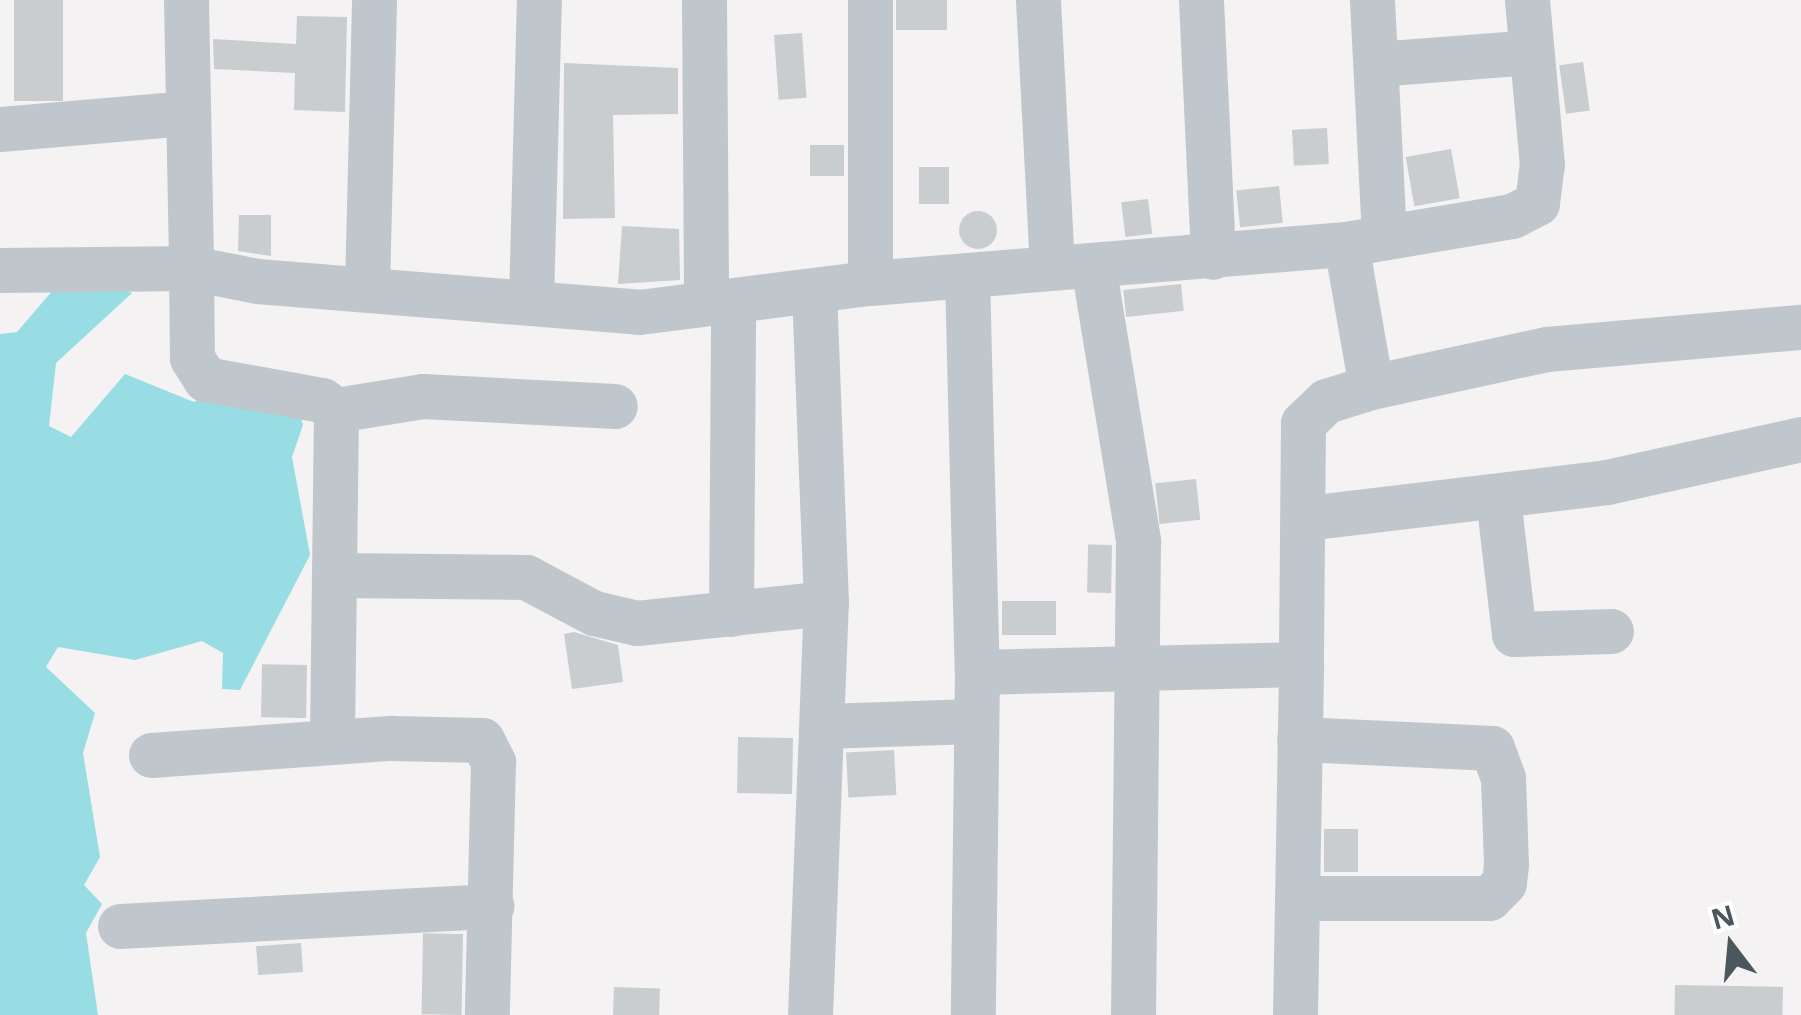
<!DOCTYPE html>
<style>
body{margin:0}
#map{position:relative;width:1801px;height:1015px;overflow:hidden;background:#f4f2f2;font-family:"Open Sans",sans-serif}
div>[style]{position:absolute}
.water>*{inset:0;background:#98dde3}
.building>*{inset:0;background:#c9cdd0;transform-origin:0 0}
.round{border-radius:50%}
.minor>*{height:45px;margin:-22.5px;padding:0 22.5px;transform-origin:22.5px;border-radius:22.5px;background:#bfc7cc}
span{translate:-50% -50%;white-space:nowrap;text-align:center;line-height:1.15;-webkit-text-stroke:8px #fff;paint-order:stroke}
.north{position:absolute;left:1681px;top:895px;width:100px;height:100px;-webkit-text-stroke:8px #fff;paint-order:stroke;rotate:344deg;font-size:28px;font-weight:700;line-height:40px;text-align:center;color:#4b575d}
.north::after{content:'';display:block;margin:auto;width:35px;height:45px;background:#4b575d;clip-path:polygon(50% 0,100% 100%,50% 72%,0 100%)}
</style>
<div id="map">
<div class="water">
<div style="clip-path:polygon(71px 269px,132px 293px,56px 363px,49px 426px,71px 437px,125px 374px,194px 402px,224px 381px,297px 403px,303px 425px,292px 457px,310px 555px,240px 690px,222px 689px,223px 653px,202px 641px,135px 660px,58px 647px,46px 667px,95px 713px,83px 753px,100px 857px,84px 885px,102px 904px,86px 933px,98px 1015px,0 1015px,0 334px,17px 332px)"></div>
</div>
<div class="building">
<div style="left:14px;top:0;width:49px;height:101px"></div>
<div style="left:896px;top:0;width:51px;height:30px"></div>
<div style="clip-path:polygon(297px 16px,347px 17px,345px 112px,294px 110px,295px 73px,214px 69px,213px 39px,296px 44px)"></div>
<div style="left:802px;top:33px;width:65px;height:28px;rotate:86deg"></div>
<div style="left:1583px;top:62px;width:49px;height:24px;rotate:82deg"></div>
<div style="clip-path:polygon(564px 63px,678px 68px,678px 114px,613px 115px,615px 218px,563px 219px)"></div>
<div style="left:1327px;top:128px;width:36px;height:35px;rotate:87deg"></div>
<div style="left:844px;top:145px;width:31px;height:34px;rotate:90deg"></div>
<div style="left:1451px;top:149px;width:50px;height:46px;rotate:80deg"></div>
<div style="left:919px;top:167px;width:30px;height:37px"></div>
<div style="left:1279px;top:186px;width:37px;height:43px;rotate:84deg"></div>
<div style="left:1148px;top:199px;width:35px;height:27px;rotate:83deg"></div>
<div class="round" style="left:959px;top:211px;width:38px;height:38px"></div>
<div style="clip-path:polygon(239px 215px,271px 215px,271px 256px,238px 251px)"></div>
<div style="clip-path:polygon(622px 226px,679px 229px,680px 280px,618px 284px)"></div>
<div style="left:1181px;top:284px;width:27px;height:58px;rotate:84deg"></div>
<div style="left:1196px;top:479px;width:41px;height:41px;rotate:84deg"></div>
<div style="left:1112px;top:545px;width:48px;height:24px;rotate:91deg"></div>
<div style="left:1056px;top:601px;width:34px;height:54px;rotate:90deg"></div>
<div style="clip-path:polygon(574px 632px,618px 645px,623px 682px,572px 689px,564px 634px)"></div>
<div style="left:307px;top:665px;width:53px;height:45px;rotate:91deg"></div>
<div style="left:793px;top:738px;width:56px;height:55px;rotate:91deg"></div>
<div style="left:894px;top:750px;width:45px;height:48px;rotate:87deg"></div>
<div style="left:1358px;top:829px;width:43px;height:34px;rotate:90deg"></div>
<div style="left:463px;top:934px;width:81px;height:40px;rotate:91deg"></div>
<div style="left:301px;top:943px;width:29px;height:45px;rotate:86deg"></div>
<div style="left:1675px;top:985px;width:108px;height:30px;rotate:1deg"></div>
<div style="left:614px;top:987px;width:46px;height:28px;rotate:2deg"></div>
</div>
<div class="minor">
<div style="left:186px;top:0;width:268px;rotate:88.9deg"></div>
<div style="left:191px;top:268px;width:67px;rotate:11.1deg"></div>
<div style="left:257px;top:281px;width:383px;rotate:4.6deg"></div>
<div style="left:639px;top:312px;width:233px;rotate:-7.2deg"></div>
<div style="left:704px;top:0;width:303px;rotate:89.6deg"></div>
<div style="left:870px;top:0;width:283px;rotate:90deg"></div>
<div style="left:870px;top:283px;width:478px;rotate:-4.7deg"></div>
<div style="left:1346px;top:244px;width:145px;rotate:80.1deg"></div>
<div style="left:1371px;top:387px;width:47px;rotate:162.7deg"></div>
<div style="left:1326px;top:401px;width:32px;rotate:136deg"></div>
<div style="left:1303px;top:423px;width:241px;rotate:90.5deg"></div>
<div style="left:1301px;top:664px;width:324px;rotate:178.6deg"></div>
<div style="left:977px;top:672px;width:343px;rotate:90.7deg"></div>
<div style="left:1038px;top:0;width:267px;rotate:87deg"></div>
<div style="left:1201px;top:0;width:257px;rotate:87.3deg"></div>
<div style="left:1372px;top:0;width:237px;rotate:87.1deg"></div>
<div style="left:1376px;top:64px;width:156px;rotate:-4.4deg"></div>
<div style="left:0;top:129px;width:189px;rotate:-4.9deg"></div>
<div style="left:1346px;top:244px;width:168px;rotate:-9.6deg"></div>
<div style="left:1512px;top:216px;width:28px;rotate:-27deg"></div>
<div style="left:1537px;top:203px;width:38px;rotate:-83deg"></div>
<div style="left:1542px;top:165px;width:166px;rotate:-95.2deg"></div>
<div style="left:1093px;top:265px;width:280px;rotate:80.7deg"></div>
<div style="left:1138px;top:541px;width:474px;rotate:90.6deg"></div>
<div style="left:0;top:270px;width:191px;rotate:-0.6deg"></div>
<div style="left:191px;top:268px;width:90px;rotate:89.4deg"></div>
<div style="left:192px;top:358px;width:25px;rotate:58deg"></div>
<div style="left:205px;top:379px;width:119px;rotate:10.2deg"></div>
<div style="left:322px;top:400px;width:17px;rotate:36deg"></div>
<div style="left:336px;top:410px;width:330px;rotate:90.7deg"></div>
<div style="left:967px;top:275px;width:397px;rotate:88.6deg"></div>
<div style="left:367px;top:289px;width:289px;rotate:-88.6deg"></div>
<div style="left:531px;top:301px;width:301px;rotate:-88.5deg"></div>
<div style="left:1371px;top:387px;width:180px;rotate:-12.2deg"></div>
<div style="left:1547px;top:349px;width:255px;rotate:-5deg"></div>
<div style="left:336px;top:410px;width:88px;rotate:-9.1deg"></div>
<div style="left:423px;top:396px;width:192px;rotate:3deg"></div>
<div style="left:1498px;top:498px;width:137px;rotate:83.3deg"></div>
<div style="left:1514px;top:634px;width:97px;rotate:-1.8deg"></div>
<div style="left:1306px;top:518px;width:303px;rotate:-6.8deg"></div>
<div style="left:1607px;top:482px;width:199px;rotate:-12.5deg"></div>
<div style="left:337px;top:575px;width:189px;rotate:0.6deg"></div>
<div style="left:526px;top:577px;width:77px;rotate:27.9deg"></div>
<div style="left:594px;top:613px;width:44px;rotate:13.1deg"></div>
<div style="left:637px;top:623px;width:190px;rotate:-6deg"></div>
<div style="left:731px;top:614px;width:312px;rotate:-89.6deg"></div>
<div style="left:824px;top:726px;width:150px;rotate:-1.9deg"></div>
<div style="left:151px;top:755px;width:240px;rotate:-4.1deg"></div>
<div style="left:390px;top:738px;width:92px;rotate:1.2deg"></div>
<div style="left:482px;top:740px;width:25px;rotate:63deg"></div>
<div style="left:493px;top:762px;width:253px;rotate:91.4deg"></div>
<div style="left:1297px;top:898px;width:192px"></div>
<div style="left:1489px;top:898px;width:21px;rotate:-45deg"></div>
<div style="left:1504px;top:883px;width:19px;rotate:-84deg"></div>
<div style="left:1506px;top:864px;width:86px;rotate:-92deg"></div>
<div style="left:1503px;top:778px;width:32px;rotate:-110deg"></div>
<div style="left:1492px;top:748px;width:193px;rotate:-177.3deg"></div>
<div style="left:120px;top:926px;width:372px;rotate:-3.1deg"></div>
<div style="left:810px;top:1015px;width:412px;rotate:-87.8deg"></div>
<div style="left:826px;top:603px;width:310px;rotate:-92.2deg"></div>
<div style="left:1295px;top:1015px;width:351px;rotate:-89deg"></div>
</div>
<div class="north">N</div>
</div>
